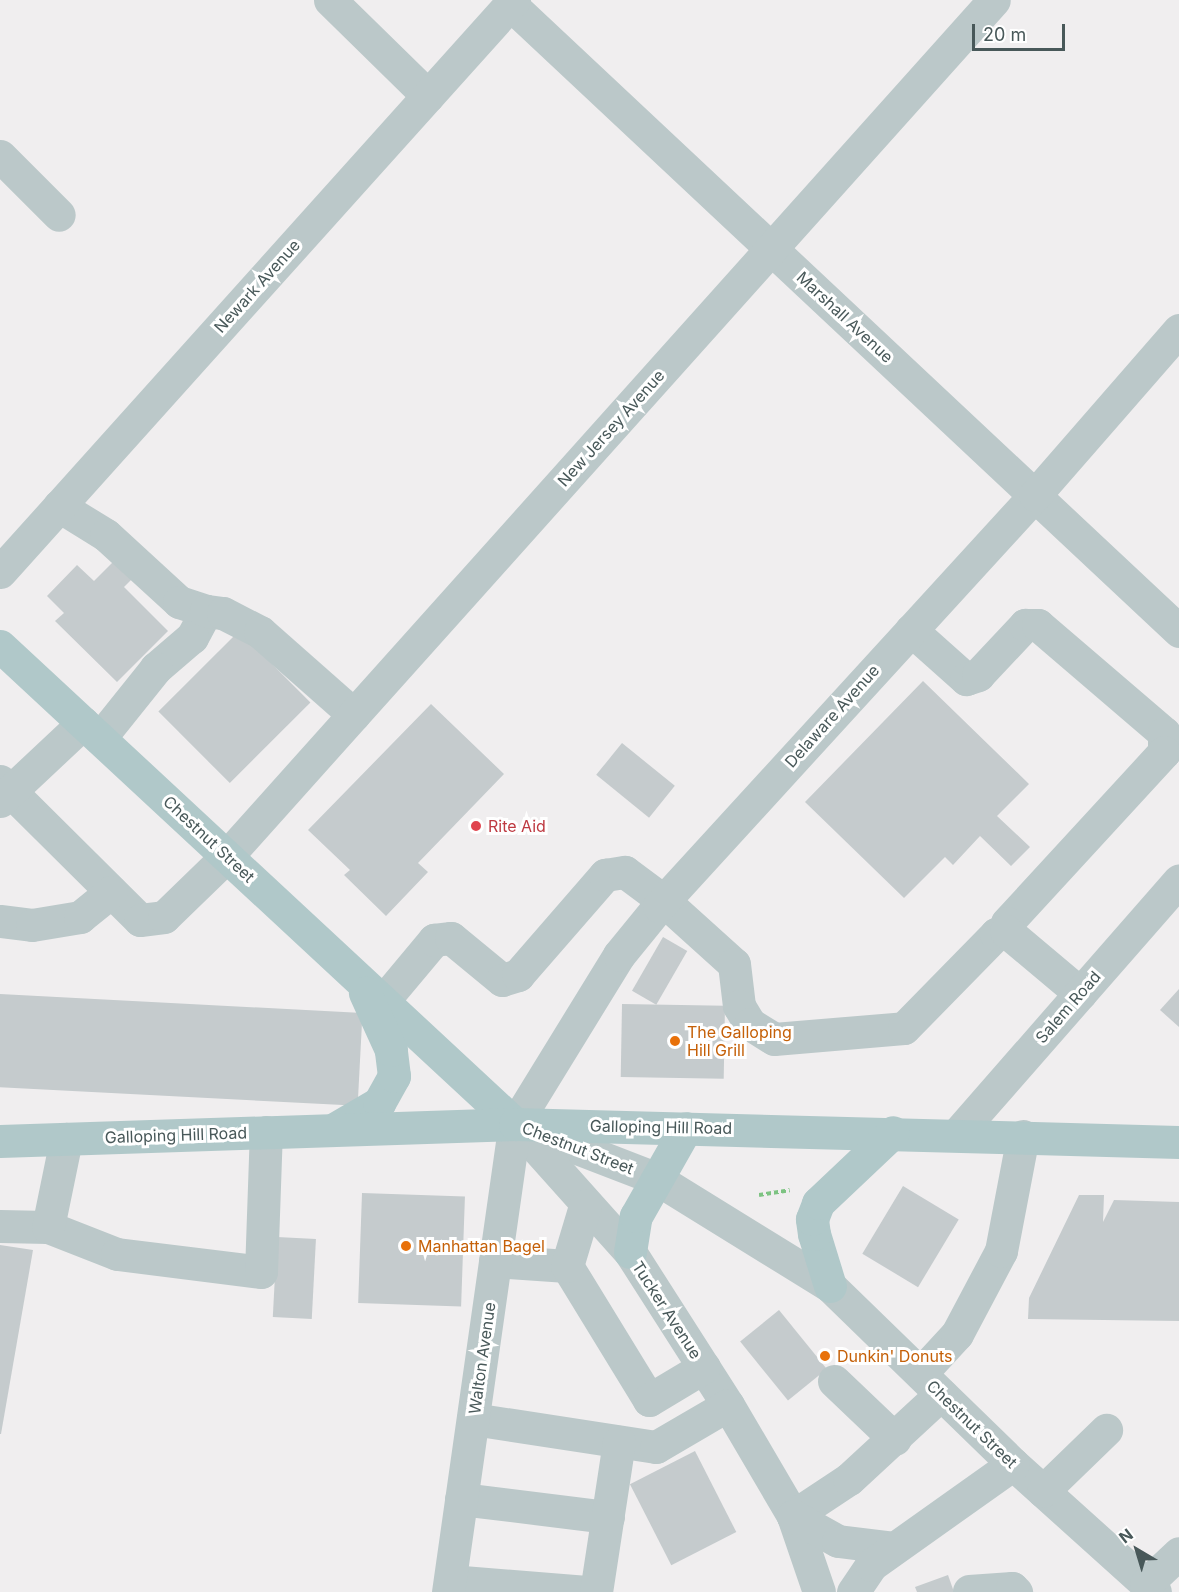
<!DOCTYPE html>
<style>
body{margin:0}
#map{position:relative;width:1179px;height:1592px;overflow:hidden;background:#f0eeef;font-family:Inter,sans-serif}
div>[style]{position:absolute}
.building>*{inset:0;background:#c5cbcd;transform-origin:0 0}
.path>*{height:4px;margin-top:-2px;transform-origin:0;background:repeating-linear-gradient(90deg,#7dc382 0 4.5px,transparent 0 7.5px)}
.minor>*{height:33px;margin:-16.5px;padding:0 16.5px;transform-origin:16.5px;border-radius:16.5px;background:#bbc8c9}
.major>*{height:33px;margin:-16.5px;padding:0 16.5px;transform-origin:16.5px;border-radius:16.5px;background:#b0c8c9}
.dots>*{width:16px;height:16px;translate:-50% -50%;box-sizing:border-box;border:3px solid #fff;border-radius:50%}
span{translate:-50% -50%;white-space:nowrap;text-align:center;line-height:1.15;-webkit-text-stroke:6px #fff;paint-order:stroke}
.street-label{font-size:16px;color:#485859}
.health-label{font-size:16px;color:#be3a42}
.left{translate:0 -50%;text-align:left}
.food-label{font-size:16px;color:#c56008}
.north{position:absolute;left:1107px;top:1520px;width:60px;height:60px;-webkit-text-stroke:4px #fff;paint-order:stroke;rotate:322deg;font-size:16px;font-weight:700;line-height:24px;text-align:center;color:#485859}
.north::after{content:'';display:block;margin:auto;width:21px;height:27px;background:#485859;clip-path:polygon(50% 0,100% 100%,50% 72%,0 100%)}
.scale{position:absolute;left:972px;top:24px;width:93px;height:27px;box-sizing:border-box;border:3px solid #485859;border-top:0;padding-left:8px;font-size:18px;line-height:21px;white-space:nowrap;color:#485859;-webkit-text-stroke:4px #fff;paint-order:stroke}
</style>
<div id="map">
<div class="building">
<div style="clip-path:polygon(122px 553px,140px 571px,124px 587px,168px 631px,117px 682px,55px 621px,64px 613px,47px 596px,77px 565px,94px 581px)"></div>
<div style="left:239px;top:631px;width:101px;height:114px;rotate:45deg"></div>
<div style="clip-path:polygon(923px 681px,1029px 784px,997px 816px,1030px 847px,1011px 866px,980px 836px,953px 865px,945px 857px,904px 898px,805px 802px)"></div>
<div style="clip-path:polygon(431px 704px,504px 774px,418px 863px,428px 872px,386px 916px,344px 875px,350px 870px,308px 830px)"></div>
<div style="left:622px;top:743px;width:68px;height:41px;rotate:39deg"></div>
<div style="left:663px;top:937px;width:28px;height:62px;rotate:30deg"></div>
<div style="clip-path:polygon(1179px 989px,1179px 1027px,1160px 1010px)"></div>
<div style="left:0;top:994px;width:363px;height:93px;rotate:3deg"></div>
<div style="left:622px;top:1004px;width:103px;height:73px;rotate:1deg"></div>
<div style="left:903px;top:1186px;width:65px;height:79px;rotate:31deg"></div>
<div style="left:362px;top:1193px;width:103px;height:110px;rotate:2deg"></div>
<div style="clip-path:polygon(1079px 1195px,1104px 1195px,1103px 1222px,1114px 1200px,1179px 1202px,1179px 1321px,1028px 1319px,1029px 1298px)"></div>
<div style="left:277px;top:1237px;width:39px;height:80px;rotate:3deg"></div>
<div style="clip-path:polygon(0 1245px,33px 1250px,1px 1434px,0 1434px)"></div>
<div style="left:779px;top:1310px;width:76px;height:50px;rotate:51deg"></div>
<div style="left:695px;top:1451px;width:91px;height:73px;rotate:63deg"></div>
<div style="clip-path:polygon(948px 1575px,954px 1592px,917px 1592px,915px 1587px)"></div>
</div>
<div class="path">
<div style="left:759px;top:1195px;width:31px;rotate:-9deg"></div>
</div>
<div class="minor">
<div style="left:330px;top:0;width:137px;rotate:44.4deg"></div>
<div style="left:510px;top:4px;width:917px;rotate:43.14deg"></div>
<div style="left:0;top:156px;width:83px;rotate:45deg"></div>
<div style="left:59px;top:506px;width:55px;rotate:31.7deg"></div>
<div style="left:106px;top:535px;width:99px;rotate:42.5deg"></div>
<div style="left:179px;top:602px;width:28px;rotate:18deg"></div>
<div style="left:206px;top:611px;width:30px;rotate:118deg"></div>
<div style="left:192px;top:637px;width:48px;rotate:139.3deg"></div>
<div style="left:156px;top:668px;width:90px;rotate:128.7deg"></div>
<div style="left:0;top:572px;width:769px;rotate:-48.06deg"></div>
<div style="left:206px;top:611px;width:17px;rotate:7deg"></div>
<div style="left:223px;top:613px;width:42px;rotate:27.2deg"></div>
<div style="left:260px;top:632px;width:125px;rotate:41.4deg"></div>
<div style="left:911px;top:630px;width:74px;rotate:41.7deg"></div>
<div style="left:966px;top:679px;width:13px;rotate:-18deg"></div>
<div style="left:978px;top:675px;width:69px;rotate:-46.8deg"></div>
<div style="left:1025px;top:625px;width:13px"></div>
<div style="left:1038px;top:625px;width:166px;rotate:40.6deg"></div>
<div style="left:1164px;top:733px;width:19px;rotate:90deg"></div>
<div style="left:1164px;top:752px;width:232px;rotate:132.6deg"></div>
<div style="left:1007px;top:923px;width:8px;rotate:97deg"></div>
<div style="left:0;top:781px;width:197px;rotate:44.8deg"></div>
<div style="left:140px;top:920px;width:24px;rotate:-7deg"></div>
<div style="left:164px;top:917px;width:88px;rotate:-44.1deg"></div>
<div style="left:227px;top:856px;width:1149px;rotate:-48.14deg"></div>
<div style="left:0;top:801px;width:114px;rotate:-43.2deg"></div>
<div style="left:0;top:921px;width:32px;rotate:7deg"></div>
<div style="left:32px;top:925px;width:49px;rotate:-9.5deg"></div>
<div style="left:80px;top:917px;width:40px;rotate:-39deg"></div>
<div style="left:383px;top:1001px;width:80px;rotate:-50.1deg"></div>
<div style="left:434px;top:940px;width:17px;rotate:-7deg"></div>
<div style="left:451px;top:938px;width:66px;rotate:39.5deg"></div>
<div style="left:502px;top:980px;width:17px;rotate:-17deg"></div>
<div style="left:518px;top:975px;width:133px;rotate:-49deg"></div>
<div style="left:605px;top:875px;width:20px;rotate:-9deg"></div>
<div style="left:625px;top:872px;width:49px;rotate:36.6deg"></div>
<div style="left:664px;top:901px;width:94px;rotate:42deg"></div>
<div style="left:734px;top:964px;width:42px;rotate:83.2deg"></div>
<div style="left:739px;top:1006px;width:21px;rotate:59deg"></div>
<div style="left:750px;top:1024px;width:28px;rotate:32deg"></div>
<div style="left:774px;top:1039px;width:130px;rotate:-4.8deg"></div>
<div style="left:904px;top:1028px;width:132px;rotate:-45.6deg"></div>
<div style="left:996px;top:934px;width:10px;rotate:-17deg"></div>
<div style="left:1006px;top:931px;width:97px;rotate:40deg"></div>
<div style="left:520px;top:1126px;width:147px;rotate:21.1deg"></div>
<div style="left:657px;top:1179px;width:203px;rotate:31.7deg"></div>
<div style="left:830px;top:1286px;width:255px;rotate:44.2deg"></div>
<div style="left:1013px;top:1464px;width:191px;rotate:42deg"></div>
<div style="left:519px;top:1128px;width:166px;rotate:48.2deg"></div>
<div style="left:630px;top:1252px;width:182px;rotate:57.4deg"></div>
<div style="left:728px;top:1405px;width:129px;rotate:59.6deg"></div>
<div style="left:793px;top:1516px;width:80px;rotate:71.1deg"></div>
<div style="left:957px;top:1134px;width:337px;rotate:-48.8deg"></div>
<div style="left:0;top:1226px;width:48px;rotate:1.2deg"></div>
<div style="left:48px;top:1227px;width:74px;rotate:21.4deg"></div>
<div style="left:117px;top:1254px;width:145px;rotate:7.1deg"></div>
<div style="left:261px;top:1272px;width:140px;rotate:-88deg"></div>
<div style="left:48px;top:1227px;width:90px;rotate:-78.4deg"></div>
<div style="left:495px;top:1261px;width:72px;rotate:4deg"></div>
<div style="left:567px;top:1266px;width:157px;rotate:58.5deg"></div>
<div style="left:649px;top:1400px;width:64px;rotate:-31deg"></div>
<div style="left:567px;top:1266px;width:63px;rotate:-73.3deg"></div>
<div style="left:921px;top:1373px;width:53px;rotate:-47.3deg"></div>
<div style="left:957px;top:1334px;width:94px;rotate:-62.1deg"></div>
<div style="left:1001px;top:1251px;width:117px;rotate:-79.2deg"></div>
<div style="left:834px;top:1381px;width:84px;rotate:43.6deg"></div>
<div style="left:473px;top:1419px;width:185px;rotate:8.7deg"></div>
<div style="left:656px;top:1447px;width:83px;rotate:-30.3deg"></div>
<div style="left:1043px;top:1491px;width:88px;rotate:-44.1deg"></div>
<div style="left:461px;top:1499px;width:148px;rotate:7deg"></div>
<div style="left:793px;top:1516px;width:67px;rotate:-33.5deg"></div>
<div style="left:849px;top:1479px;width:125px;rotate:-42.7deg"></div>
<div style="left:793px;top:1516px;width:51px;rotate:29.1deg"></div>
<div style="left:838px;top:1541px;width:56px;rotate:7.1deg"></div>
<div style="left:450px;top:1581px;width:137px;rotate:4.6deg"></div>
<div style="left:1146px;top:1584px;width:45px;rotate:-43.2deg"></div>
<div style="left:969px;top:1591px;width:43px;rotate:-4deg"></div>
<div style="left:1012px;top:1588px;width:6px;rotate:45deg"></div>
<div style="left:448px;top:1592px;width:473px;rotate:-81.9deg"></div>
<div style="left:515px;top:1124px;width:198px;rotate:-58.4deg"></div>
<div style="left:619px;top:955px;width:63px;rotate:-50.8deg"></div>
<div style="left:659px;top:906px;width:557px;rotate:-47.55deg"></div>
<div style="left:1035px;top:495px;width:219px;rotate:-48.9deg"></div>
<div style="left:596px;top:1592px;width:152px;rotate:-81.3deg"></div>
<div style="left:853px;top:1592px;width:32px;rotate:-56deg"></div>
<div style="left:871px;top:1565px;width:174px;rotate:-35.4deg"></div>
</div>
<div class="major">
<div style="left:0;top:646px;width:703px;rotate:42.87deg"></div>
<div style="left:336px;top:1128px;width:50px;rotate:-30.2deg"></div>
<div style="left:379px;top:1103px;width:31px;rotate:-61deg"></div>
<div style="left:394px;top:1076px;width:26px;rotate:-97deg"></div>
<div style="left:391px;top:1050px;width:63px;rotate:-114.5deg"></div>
<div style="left:0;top:1141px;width:515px;rotate:-1.89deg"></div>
<div style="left:515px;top:1124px;width:664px;rotate:1.55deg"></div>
<div style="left:630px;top:1252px;width:36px;rotate:-81deg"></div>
<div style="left:636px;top:1216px;width:101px;rotate:-60.4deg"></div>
<div style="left:830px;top:1286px;width:54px;rotate:-107.1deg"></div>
<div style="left:814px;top:1234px;width:15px;rotate:-98deg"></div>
<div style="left:812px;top:1219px;width:17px;rotate:-69deg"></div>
<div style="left:818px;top:1203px;width:103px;rotate:-43.4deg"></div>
</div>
<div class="dots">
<div style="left:476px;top:826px;background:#e0444e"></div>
<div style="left:675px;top:1041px;background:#e8710a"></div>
<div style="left:406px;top:1246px;background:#e8710a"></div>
<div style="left:825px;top:1356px;background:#e8710a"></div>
</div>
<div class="street-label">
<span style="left:257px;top:286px;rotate:-48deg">Newark Avenue</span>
<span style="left:845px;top:317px;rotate:43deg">Marshall Avenue</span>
<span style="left:611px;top:428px;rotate:-48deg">New Jersey Avenue</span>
<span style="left:832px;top:716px;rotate:-48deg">Delaware Avenue</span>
<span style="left:209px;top:839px;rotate:43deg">Chestnut Street</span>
<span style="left:1068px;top:1007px;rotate:-49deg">Salem Road</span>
<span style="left:661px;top:1127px;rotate:1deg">Galloping Hill Road</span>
<span style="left:176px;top:1135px;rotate:-2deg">Galloping Hill Road</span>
<span style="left:578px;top:1148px;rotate:21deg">Chestnut Street</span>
<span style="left:667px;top:1310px;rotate:57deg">Tucker Avenue</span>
<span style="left:482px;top:1358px;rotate:-82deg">Walton Avenue</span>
<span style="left:972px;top:1424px;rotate:44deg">Chestnut Street</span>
</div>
<div class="health-label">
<span class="left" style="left:488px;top:826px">Rite Aid</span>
</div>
<div class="food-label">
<span class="left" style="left:687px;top:1041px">The Galloping<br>Hill Grill</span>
<span class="left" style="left:418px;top:1246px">Manhattan Bagel</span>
<span class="left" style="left:837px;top:1356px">Dunkin' Donuts</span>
</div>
<div class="north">N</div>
<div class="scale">20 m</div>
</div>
